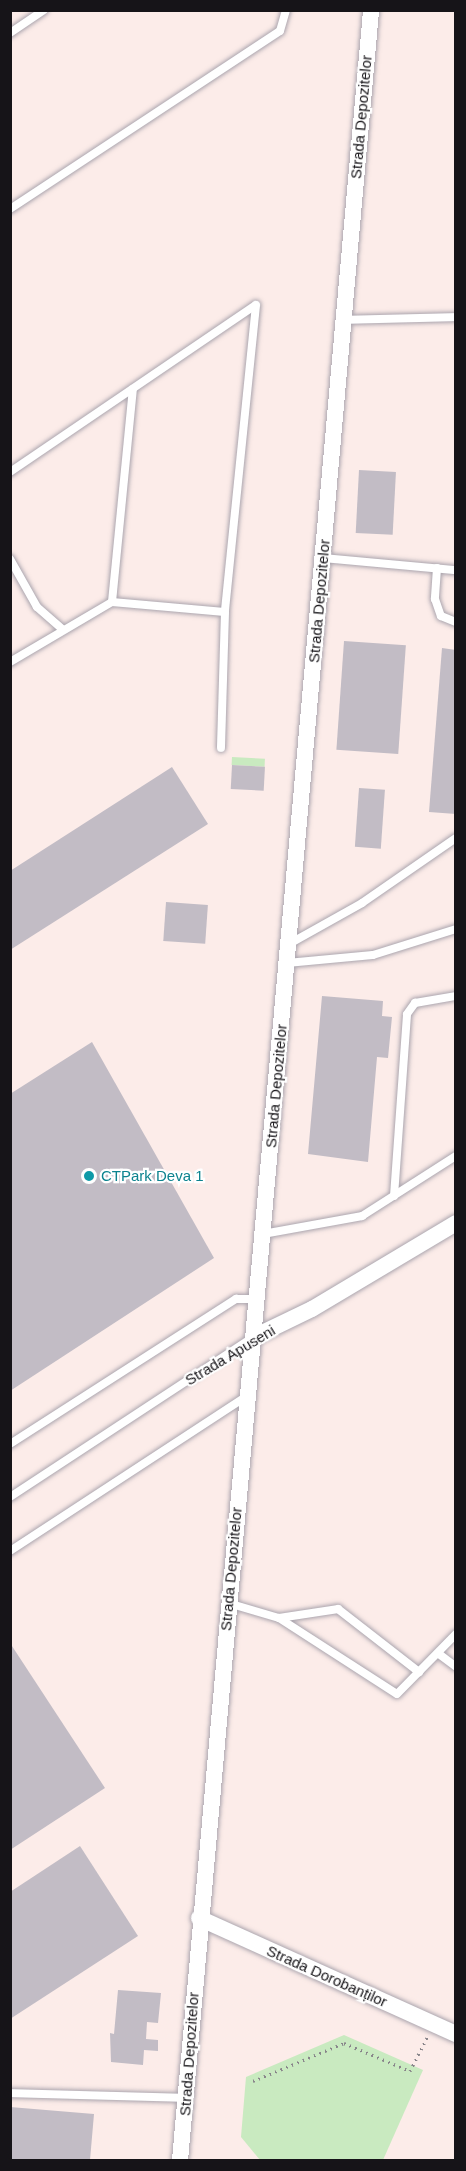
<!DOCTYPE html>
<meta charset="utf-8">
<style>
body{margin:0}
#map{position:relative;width:466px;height:2171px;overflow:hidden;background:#fcf8fe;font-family:Helvetica,sans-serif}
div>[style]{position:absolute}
.industrial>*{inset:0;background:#fcece9;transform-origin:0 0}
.green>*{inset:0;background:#c9eac0;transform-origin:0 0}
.building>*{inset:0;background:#c2bcc5;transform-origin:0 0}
.path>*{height:3px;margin-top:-1.5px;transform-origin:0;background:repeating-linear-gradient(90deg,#88858a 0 1.5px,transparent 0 6px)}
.roads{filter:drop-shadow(0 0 2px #aba5ae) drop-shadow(0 0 2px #aba5ae)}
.service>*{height:8px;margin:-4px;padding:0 4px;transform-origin:4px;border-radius:4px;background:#fff}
.minor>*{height:16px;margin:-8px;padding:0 8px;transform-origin:8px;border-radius:8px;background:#fff}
.dots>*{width:16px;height:16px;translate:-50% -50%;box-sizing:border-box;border:3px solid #fff;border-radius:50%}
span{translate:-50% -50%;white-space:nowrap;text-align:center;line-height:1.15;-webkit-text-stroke:4.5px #fff;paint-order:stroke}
.street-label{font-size:15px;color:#161418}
.culture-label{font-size:15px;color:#0d838f}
.left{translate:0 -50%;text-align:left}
.frame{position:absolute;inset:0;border:12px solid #161418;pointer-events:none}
</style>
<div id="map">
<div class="industrial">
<div style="left:11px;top:11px;width:444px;height:2149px"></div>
</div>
<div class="green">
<div style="left:232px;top:757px;width:33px;height:8px;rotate:3deg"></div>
<div style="clip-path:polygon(344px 2035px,423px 2070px,383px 2160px,260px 2160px,241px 2137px,246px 2077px)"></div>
</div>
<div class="building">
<div style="left:359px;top:470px;width:37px;height:63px;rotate:3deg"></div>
<div style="left:344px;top:641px;width:62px;height:109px;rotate:4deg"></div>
<div style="clip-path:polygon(442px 648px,456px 650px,456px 814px,429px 812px)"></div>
<div style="left:232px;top:765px;width:33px;height:24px;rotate:3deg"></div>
<div style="clip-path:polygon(172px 767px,208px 824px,10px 950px,10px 871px)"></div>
<div style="left:359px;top:788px;width:26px;height:59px;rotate:4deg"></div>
<div style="left:166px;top:902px;width:42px;height:39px;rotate:4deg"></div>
<div style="clip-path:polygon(322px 996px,383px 1001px,382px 1016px,392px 1017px,388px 1058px,377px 1057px,368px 1162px,308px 1154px)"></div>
<div style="clip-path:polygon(92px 1042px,214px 1258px,10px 1391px,10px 1094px)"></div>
<div style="clip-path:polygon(10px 1643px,105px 1788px,10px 1850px)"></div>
<div style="clip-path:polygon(80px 1846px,138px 1936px,10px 2019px,10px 1892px)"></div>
<div style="clip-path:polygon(118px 1990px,161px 1993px,158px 2023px,147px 2022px,146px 2039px,158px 2040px,158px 2051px,144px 2050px,143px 2065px,111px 2062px,110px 2033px,114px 2034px)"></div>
<div style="clip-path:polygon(10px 2107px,94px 2114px,90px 2160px,10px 2159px)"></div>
</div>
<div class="path">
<div style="left:253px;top:2081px;width:99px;rotate:-22.7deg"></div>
<div style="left:344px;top:2043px;width:72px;rotate:23deg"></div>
<div style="left:410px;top:2071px;width:38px;rotate:-63deg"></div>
</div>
<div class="roads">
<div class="service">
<div style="left:10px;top:33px;width:41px;rotate:-34.1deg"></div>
<div style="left:10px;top:209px;width:323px;rotate:-33.4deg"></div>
<div style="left:280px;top:31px;width:22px;rotate:-74deg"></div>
<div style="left:343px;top:320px;width:113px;rotate:-1.5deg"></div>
<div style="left:10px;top:472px;width:297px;rotate:-34.2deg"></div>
<div style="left:256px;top:305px;width:309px;rotate:95.8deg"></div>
<div style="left:323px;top:558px;width:134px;rotate:5.2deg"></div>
<div style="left:10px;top:559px;width:55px;rotate:60.6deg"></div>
<div style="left:37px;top:607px;width:33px;rotate:41deg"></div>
<div style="left:437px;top:568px;width:31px;rotate:94deg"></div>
<div style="left:435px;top:599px;width:18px;rotate:71deg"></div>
<div style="left:441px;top:616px;width:16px;rotate:22deg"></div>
<div style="left:112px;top:602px;width:214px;rotate:-84.4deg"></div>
<div style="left:10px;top:662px;width:118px;rotate:-30.5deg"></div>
<div style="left:112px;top:602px;width:113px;rotate:5.1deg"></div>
<div style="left:225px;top:612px;width:136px;rotate:91.7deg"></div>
<div style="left:289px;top:944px;width:84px;rotate:-29.3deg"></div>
<div style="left:362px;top:903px;width:114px;rotate:-34.7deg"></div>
<div style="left:287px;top:963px;width:86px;rotate:-5.3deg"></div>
<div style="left:373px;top:955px;width:87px;rotate:-17.4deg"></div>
<div style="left:394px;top:1196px;width:182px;rotate:-85.9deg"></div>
<div style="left:407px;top:1014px;width:14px;rotate:-54deg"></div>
<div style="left:415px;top:1003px;width:42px;rotate:-9.7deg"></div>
<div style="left:263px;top:1234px;width:101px;rotate:-10.3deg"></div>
<div style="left:362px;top:1216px;width:112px;rotate:-32.6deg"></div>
<div style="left:10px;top:1444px;width:269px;rotate:-32.7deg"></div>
<div style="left:236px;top:1299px;width:21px"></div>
<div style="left:10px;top:1497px;width:292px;rotate:-33.3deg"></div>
<div style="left:10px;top:1551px;width:283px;rotate:-33.2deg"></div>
<div style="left:228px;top:1603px;width:53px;rotate:16.4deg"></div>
<div style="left:279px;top:1618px;width:140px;rotate:32.8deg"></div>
<div style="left:397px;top:1694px;width:84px;rotate:-45.5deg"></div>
<div style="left:279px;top:1618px;width:60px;rotate:-8.7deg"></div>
<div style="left:338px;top:1609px;width:103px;rotate:37.9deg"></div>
<div style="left:439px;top:1654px;width:21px;rotate:37deg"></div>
<div style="left:10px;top:2093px;width:176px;rotate:1.6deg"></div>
</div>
<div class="minor">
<div style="left:254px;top:1337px;width:64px;rotate:-25.8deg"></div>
<div style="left:312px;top:1309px;width:168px;rotate:-30.8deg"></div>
<div style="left:199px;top:1918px;width:282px;rotate:24.3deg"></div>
<div style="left:180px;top:2160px;width:2158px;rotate:-84.92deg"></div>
</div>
</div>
<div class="dots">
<div style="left:89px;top:1176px;background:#0f9aa8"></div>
</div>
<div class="street-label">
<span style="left:361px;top:117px;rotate:-85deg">Strada Depozitelor</span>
<span style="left:319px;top:601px;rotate:-85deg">Strada Depozitelor</span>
<span style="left:276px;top:1086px;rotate:-85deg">Strada Depozitelor</span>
<span style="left:230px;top:1355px;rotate:-31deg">Strada Apuseni</span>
<span style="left:231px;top:1569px;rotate:-85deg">Strada Depozitelor</span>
<span style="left:327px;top:1976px;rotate:24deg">Strada Dorobanților</span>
<span style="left:189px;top:2054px;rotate:-86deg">Strada Depozitelor</span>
</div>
<div class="culture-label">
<span class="left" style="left:101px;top:1176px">CTPark Deva 1</span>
</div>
<div class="frame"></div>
</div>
